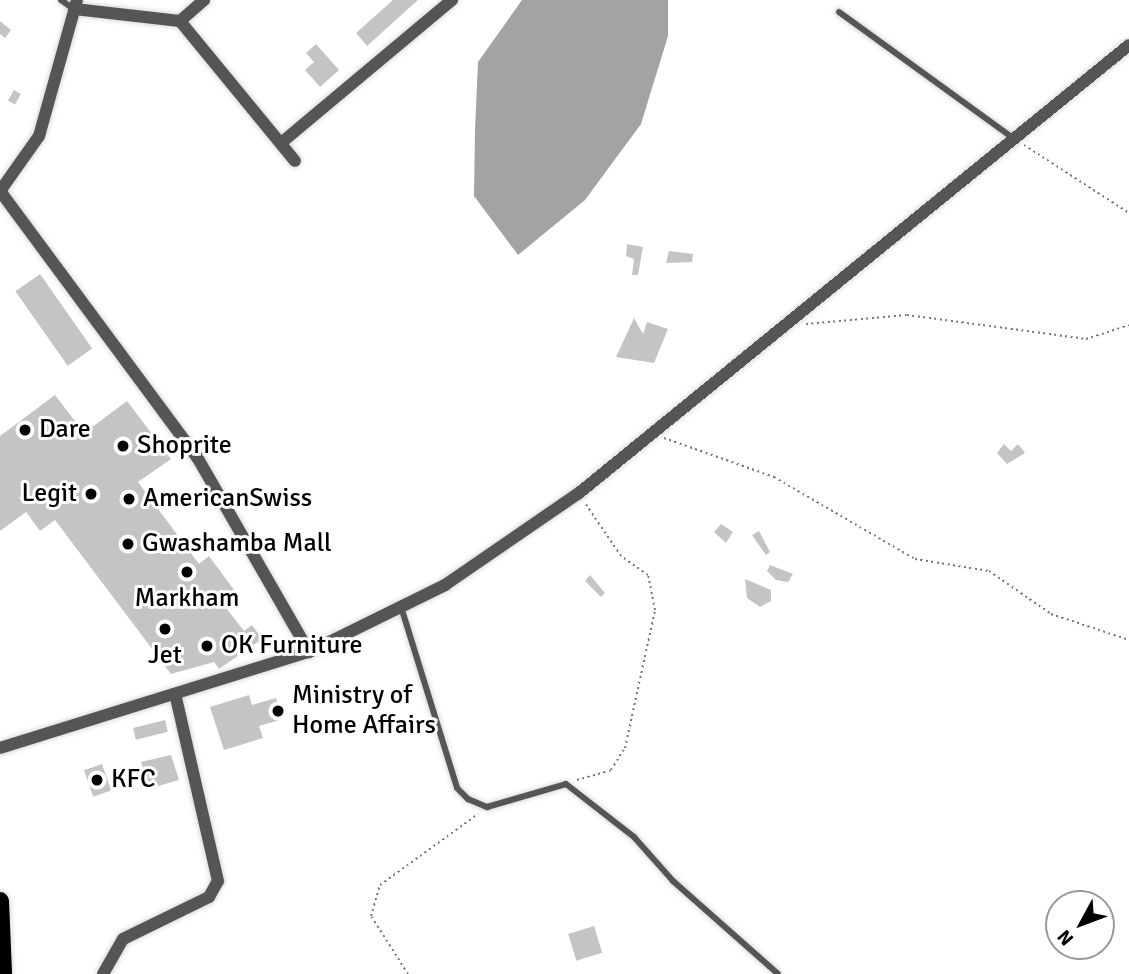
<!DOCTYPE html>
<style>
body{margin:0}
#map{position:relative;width:1129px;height:974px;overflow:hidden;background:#fff;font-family:Signika,sans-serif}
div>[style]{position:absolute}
.water>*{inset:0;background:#a3a3a3}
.building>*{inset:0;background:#c4c4c4;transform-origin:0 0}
.path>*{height:2px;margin-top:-1px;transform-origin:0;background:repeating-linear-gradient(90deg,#777 0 2px,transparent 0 5.5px)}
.roads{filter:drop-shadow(0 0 2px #dbdbdb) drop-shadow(0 0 2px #dbdbdb)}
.service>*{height:6px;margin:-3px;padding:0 3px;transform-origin:3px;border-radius:3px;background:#555}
.minor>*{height:12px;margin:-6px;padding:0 6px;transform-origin:6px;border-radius:6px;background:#555}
.primary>*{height:18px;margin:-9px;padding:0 9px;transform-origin:9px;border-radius:9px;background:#000}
.dots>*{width:19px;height:19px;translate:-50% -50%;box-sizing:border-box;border:4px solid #fff;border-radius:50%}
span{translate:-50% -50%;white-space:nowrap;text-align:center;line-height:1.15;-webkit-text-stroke:6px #fff;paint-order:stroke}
.poi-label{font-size:26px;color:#000}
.left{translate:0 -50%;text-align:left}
.right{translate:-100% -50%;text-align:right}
.north{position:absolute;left:1045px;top:890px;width:70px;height:70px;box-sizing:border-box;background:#fff;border:2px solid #999;border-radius:50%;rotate:229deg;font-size:19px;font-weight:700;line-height:28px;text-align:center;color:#000}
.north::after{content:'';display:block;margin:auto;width:24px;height:32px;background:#000;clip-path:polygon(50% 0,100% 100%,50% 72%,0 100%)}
</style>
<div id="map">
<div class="water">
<div style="clip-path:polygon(522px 0,668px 0,668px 36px,641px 124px,585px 200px,518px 255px,474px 196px,475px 130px,478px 62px)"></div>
</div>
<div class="building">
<div style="clip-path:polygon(393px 0,418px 0,367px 46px,356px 33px)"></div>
<div style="clip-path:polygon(0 21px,11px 30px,5px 38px,0 34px)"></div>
<div style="clip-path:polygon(316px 44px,339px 70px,320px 87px,305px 70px,314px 62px,306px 53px)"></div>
<div style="left:14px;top:90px;width:8px;height:12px;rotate:30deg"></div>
<div style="clip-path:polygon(627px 244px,643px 247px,638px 275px,632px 275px,634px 259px,626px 256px)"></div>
<div style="clip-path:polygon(669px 251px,693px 254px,692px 262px,666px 263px)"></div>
<div style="left:40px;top:274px;width:91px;height:30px;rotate:55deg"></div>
<div style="clip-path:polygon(634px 318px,643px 334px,647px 322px,668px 329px,654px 363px,616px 357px)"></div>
<div style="clip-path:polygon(55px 395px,84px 433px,127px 401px,171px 459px,138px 482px,199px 564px,209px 556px,240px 598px,226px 608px,244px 631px,252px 625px,262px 639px,219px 669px,214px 662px,171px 674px,55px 520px,40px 531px,26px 512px,0 531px,0 436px)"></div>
<div style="clip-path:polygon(1004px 444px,1011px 451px,1018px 444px,1025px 453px,1007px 464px,997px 453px)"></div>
<div style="clip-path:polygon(721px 524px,733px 532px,726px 543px,714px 532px)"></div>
<div style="clip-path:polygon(759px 531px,770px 552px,766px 555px,752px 535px)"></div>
<div style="clip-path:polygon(770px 565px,793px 574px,788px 582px,776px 580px,767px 571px)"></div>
<div style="clip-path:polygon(590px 575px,605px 593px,601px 597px,585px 581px)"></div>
<div style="clip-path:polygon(745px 579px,771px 590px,771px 601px,760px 607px,747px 598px)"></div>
<div style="clip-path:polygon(249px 695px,252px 705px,276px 698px,283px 719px,259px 726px,263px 738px,224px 750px,210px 707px)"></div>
<div style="left:165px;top:720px;width:12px;height:33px;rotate:76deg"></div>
<div style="clip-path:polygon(171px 755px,179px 780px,151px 788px,141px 762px)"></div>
<div style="left:102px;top:764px;width:28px;height:19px;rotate:71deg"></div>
<div style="left:594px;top:926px;width:28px;height:27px;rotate:73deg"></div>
</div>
<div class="path">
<div style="left:1024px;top:145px;width:125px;rotate:32.9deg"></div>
<div style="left:806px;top:324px;width:101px;rotate:-5.1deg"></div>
<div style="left:907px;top:315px;width:181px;rotate:7.6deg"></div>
<div style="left:1086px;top:339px;width:45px;rotate:-18deg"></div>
<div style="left:664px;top:438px;width:117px;rotate:19.5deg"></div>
<div style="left:774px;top:477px;width:163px;rotate:30.2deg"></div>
<div style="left:915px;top:559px;width:75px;rotate:9.2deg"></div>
<div style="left:989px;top:571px;width:75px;rotate:34.7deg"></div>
<div style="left:1051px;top:614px;width:82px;rotate:18.4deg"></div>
<div style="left:577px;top:780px;width:35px;rotate:-16deg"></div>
<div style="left:611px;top:770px;width:26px;rotate:-58deg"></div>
<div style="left:625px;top:748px;width:141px;rotate:-77.7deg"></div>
<div style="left:655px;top:610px;width:36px;rotate:-101deg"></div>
<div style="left:648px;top:575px;width:33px;rotate:-145deg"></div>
<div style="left:621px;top:556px;width:64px;rotate:-124.2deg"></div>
<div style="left:408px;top:974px;width:69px;rotate:-122.5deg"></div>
<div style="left:371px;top:916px;width:32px;rotate:-74deg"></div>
<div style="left:380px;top:885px;width:121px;rotate:-35.9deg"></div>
</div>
<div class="roads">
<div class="service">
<div style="left:61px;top:0;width:16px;rotate:35deg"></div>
<div style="left:839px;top:12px;width:215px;rotate:35.9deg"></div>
<div style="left:402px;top:610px;width:186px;rotate:72.8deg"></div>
<div style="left:457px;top:788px;width:16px;rotate:45deg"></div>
<div style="left:468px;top:799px;width:21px;rotate:23deg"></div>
<div style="left:487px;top:807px;width:82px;rotate:-16.2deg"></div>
<div style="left:566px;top:784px;width:86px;rotate:37.9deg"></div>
<div style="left:634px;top:837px;width:59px;rotate:48.4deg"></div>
<div style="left:673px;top:881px;width:140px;rotate:41.5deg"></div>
</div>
<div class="minor">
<div style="left:77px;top:0;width:141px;rotate:105.6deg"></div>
<div style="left:39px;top:136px;width:67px;rotate:125.3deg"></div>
<div style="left:0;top:191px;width:331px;rotate:53.5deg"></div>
<div style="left:197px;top:457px;width:225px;rotate:60.1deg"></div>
<div style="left:74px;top:9px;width:107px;rotate:6.5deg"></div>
<div style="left:180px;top:21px;width:181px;rotate:50.6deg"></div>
<div style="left:180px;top:21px;width:32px;rotate:-41deg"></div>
<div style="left:281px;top:143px;width:223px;rotate:-39.9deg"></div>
<div style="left:0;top:748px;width:324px;rotate:-17.3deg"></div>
<div style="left:309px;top:652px;width:152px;rotate:-26.2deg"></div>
<div style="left:445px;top:585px;width:163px;rotate:-34.5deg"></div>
<div style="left:579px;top:493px;width:709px;rotate:-39.16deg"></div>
<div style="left:103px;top:974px;width:40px;rotate:-60.3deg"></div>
<div style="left:123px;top:939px;width:96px;rotate:-26deg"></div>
<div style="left:209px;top:897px;width:18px;rotate:-61deg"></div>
<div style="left:218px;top:881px;width:192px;rotate:-102.9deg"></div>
</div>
<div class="primary">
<div style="left:0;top:901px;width:73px;rotate:87.6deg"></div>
</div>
</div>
<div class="dots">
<div style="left:25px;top:430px;background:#000"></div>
<div style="left:123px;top:446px;background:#000"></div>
<div style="left:91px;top:494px;background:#000"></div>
<div style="left:129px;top:499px;background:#000"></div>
<div style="left:128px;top:544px;background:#000"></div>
<div style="left:187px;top:572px;background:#000"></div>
<div style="left:165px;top:629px;background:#000"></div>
<div style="left:207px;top:646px;background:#000"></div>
<div style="left:278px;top:711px;background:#000"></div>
<div style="left:97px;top:780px;background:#000"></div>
</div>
<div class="poi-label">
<span class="left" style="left:39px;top:430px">Dare</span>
<span class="left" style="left:137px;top:446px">Shoprite</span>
<span class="right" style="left:77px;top:494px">Legit</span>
<span class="left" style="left:143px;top:499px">AmericanSwiss</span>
<span class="left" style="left:142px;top:544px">Gwashamba Mall</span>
<span style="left:187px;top:599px">Markham</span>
<span class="left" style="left:221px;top:646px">OK Furniture</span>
<span style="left:165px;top:656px">Jet</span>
<span class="left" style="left:292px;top:711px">Ministry of<br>Home Affairs</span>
<span class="left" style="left:111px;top:780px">KFC</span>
</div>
<div class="north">N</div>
</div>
